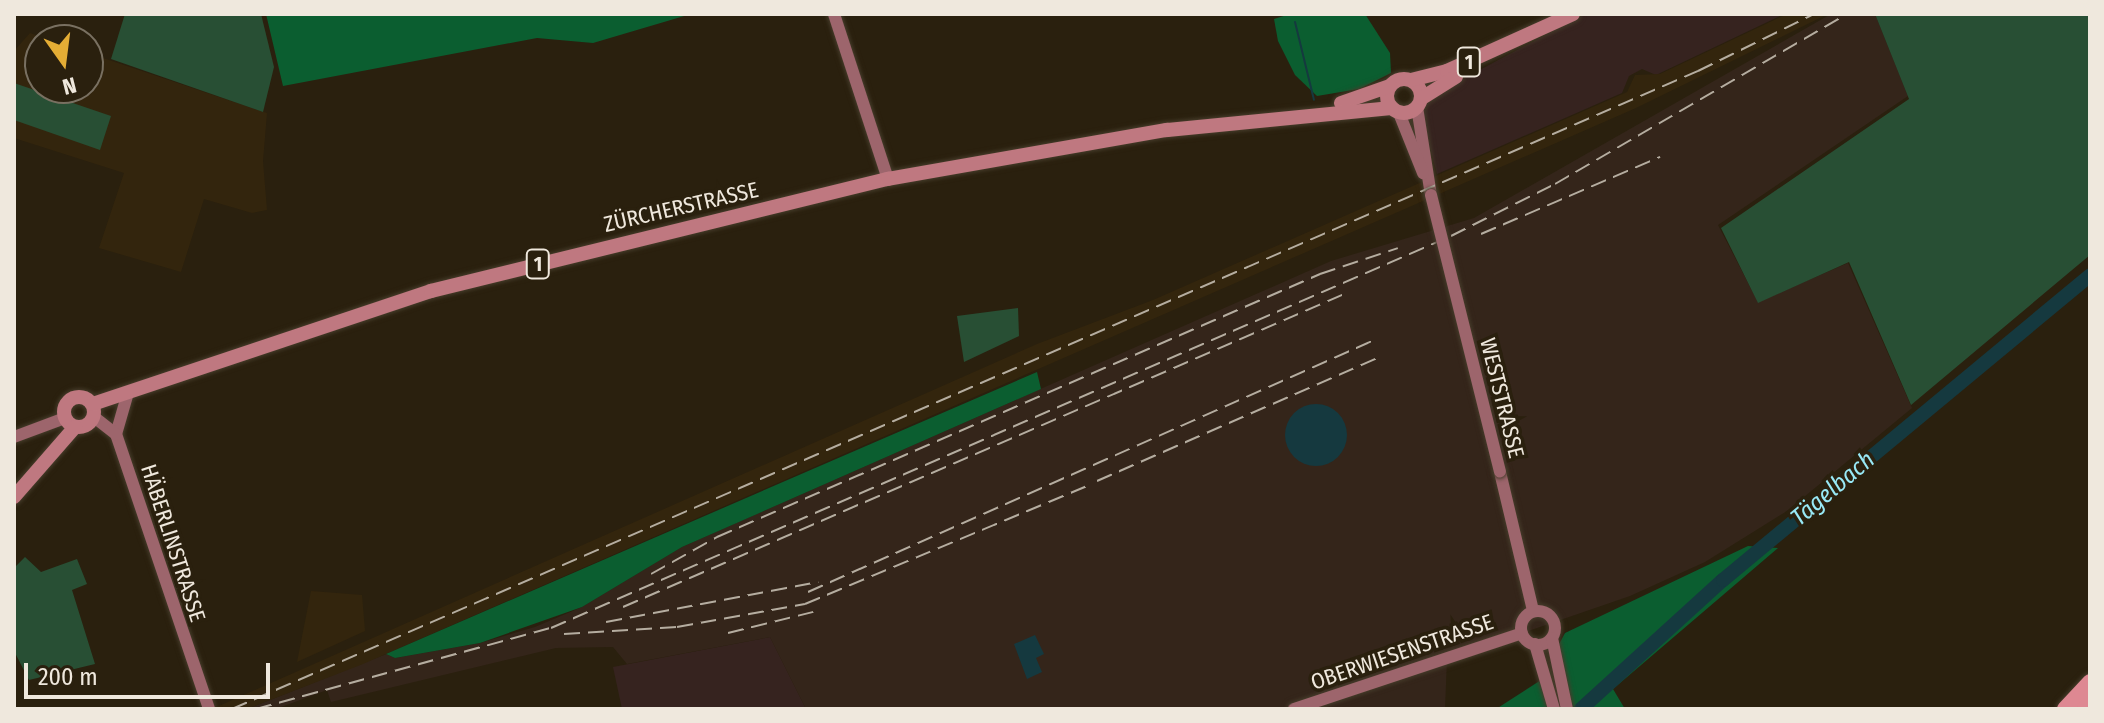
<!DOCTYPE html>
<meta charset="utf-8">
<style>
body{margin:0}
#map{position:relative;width:2104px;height:723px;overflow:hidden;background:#2a200e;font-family:"Fira Sans Condensed",sans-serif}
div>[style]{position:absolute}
.commercial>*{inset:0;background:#36231f}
.industrial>*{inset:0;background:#34251a}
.built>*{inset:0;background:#33250d}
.green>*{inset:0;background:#284f34}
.forest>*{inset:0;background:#0b5e30}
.water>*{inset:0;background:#15393f}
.round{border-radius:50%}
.stream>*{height:2px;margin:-1px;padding:0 1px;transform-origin:1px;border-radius:1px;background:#15393f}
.river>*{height:14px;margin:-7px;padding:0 7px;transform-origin:7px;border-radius:7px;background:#15393f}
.roads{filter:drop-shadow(0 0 2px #463c2b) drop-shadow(0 0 2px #463c2b)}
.secondary>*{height:12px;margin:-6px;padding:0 6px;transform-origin:6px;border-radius:6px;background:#9d656c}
.secondary>.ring{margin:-6px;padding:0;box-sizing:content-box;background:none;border:12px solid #9d656c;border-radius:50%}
.primary>*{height:14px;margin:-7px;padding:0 7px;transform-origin:7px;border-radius:7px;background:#bf7880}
.primary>.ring{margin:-7px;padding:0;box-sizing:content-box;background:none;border:14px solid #bf7880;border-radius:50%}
.highway>*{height:16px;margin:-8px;padding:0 8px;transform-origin:8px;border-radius:8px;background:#de8892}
.rail>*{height:2px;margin-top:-1px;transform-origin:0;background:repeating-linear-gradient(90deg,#b5ada0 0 16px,transparent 0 24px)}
.bridges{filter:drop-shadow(0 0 2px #463c2b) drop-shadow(0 0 2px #463c2b)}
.secondary-bridge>*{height:12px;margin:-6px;padding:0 6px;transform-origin:6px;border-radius:6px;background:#9d656c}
span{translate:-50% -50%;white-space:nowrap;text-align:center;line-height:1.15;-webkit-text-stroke:7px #2a200e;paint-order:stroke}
.shield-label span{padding:2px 6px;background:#2a200e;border:2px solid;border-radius:6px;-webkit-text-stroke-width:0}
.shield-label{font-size:20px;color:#efe8dd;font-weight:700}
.street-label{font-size:22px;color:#efe8dd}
.water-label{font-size:24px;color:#98e9f6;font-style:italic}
.frame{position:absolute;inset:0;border:16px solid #efe8dd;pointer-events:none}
.north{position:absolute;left:24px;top:24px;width:80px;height:80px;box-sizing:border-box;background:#2a200e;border:2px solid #797061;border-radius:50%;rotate:166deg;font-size:22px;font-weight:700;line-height:32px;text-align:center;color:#efe8dd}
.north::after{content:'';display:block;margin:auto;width:28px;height:36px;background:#e4ad35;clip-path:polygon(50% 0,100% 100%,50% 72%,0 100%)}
.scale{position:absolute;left:24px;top:663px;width:246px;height:36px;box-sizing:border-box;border:4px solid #efe8dd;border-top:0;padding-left:10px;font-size:24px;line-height:28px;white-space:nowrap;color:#efe8dd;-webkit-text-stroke:6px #2a200e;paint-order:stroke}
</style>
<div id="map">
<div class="commercial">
<div style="clip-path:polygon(1585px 14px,1784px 14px,1656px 75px,1642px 69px,1629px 76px,1622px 93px,1437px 174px,1422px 117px,1427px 98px)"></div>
<div style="clip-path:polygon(770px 637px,806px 709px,622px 709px,613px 667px)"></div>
</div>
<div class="industrial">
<div style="clip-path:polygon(1831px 14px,1875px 14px,1908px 96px,1718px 225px,1758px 302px,1848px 263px,1912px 408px,1787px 511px,1705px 562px,1630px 596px,1447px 659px,1445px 709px,806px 709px,770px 637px,627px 664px,613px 647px,556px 648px,331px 702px,327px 690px,276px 709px,247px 709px,386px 654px,395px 658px,480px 643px,535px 627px,582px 607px,682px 547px,1331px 261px,1474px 218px)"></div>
</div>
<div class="built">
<div style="clip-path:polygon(1787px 14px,1828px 14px,1636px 108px,363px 664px,247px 709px,212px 709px,1037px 344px,1153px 300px,1627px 92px,1635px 75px,1660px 74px)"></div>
<div style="clip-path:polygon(30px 33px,51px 40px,40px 40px,40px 88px,88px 88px,88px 53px,267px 113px,263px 161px,267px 210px,252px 213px,204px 199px,181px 272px,99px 248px,124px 173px,14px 138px,14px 51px)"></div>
<div style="clip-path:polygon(311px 591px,362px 595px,365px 631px,297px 662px)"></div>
</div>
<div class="green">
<div style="clip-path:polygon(125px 14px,261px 14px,274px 67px,263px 112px,111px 59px)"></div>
<div style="clip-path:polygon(1875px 14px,2090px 14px,2090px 255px,1911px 405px,1849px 262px,1758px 303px,1721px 228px,1909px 99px)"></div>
<div style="clip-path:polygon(14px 83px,111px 116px,100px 150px,14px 120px)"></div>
<div style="clip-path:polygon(1018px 308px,1019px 336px,964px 362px,957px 316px)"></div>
<div style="clip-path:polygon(25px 557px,41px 572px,77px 559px,87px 584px,72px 590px,95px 664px,29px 680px,14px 651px,14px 568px)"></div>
</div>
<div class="forest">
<div style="clip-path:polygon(266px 14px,691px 14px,593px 43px,537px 38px,283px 86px)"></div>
<div style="clip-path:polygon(1290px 14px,1365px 14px,1390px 53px,1391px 73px,1359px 89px,1317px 96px,1295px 75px,1278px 41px,1274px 19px)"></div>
<div style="clip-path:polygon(1037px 372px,1041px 389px,682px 547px,582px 607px,480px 643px,395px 658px,386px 654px)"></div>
<div style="clip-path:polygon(1748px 546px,1778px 548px,1613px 689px,1625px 709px,1571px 709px,1558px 646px,1565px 633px)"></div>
<div style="clip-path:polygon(1541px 680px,1548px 709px,1496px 709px)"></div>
</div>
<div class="water">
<div class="round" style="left:1285px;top:404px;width:62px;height:62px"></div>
<div style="clip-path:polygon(1035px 635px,1044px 654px,1036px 658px,1042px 672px,1027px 679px,1014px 644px)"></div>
</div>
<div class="stream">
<div style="left:1295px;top:22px;width:80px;rotate:76.3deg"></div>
</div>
<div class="river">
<div style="left:1581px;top:709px;width:192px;rotate:-42.3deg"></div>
<div style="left:1723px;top:580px;width:477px;rotate:-39.7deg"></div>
</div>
<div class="roads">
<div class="secondary">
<div style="left:834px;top:14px;width:174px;rotate:71.9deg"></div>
<div style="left:1417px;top:107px;width:89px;rotate:81deg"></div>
<div style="left:1399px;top:113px;width:65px;rotate:68.2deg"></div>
<div style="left:127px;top:396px;width:40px;rotate:106deg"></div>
<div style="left:116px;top:434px;width:290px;rotate:71.3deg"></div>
<div style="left:94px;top:417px;width:28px;rotate:38deg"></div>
<div style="left:14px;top:437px;width:54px;rotate:-20.4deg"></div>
<div style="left:1500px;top:472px;width:143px;rotate:76.6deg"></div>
<div class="ring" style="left:1521px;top:611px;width:22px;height:22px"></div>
<div style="left:1552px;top:638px;width:73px;rotate:78.1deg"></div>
<div style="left:1535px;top:644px;width:68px;rotate:73.7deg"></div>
<div style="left:1294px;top:709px;width:240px;rotate:-18.4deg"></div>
</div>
<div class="primary">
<div class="ring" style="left:1387px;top:79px;width:20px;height:20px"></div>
<div style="left:1411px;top:80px;width:37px;rotate:-14deg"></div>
<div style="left:1447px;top:71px;width:138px;rotate:-24.3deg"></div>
<div style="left:1422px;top:98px;width:40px;rotate:-32deg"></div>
<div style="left:1341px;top:103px;width:52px;rotate:-19.1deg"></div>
<div class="ring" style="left:64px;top:397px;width:16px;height:16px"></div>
<div style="left:93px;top:404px;width:356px;rotate:-18.5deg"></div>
<div style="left:431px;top:291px;width:471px;rotate:-13.8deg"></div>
<div style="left:888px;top:179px;width:283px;rotate:-10deg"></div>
<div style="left:1167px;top:130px;width:226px;rotate:-5.6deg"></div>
<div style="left:14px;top:497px;width:93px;rotate:-48.9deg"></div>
</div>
<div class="highway">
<div style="left:2065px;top:709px;width:37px;rotate:-47deg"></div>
<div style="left:2085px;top:709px;width:8px;rotate:-50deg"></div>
</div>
</div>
<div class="rail">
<div style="left:1481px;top:234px;width:195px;rotate:-23.3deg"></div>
<div style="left:1097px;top:481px;width:309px;rotate:-23.7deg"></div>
<div style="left:651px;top:574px;width:76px;rotate:-29.3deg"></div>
<div style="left:717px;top:537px;width:658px;rotate:-23.56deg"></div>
<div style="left:1320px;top:274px;width:82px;rotate:-18.4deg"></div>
<div style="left:808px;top:592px;width:617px;rotate:-23.99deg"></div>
<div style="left:623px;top:607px;width:784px;rotate:-23.46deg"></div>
<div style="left:606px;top:622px;width:216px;rotate:-10.7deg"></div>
<div style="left:728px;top:633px;width:88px;rotate:-13.9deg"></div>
<div style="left:564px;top:634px;width:113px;rotate:-3.5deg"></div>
<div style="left:677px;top:627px;width:130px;rotate:-10.2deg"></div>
<div style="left:805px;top:604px;width:309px;rotate:-22.7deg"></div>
<div style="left:232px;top:709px;width:1599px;rotate:-23.52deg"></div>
<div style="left:1698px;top:71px;width:129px;rotate:-26.2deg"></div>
<div style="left:256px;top:709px;width:306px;rotate:-15.4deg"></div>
<div style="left:551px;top:628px;width:982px;rotate:-23.54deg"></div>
<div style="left:1451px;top:236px;width:116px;rotate:-26.6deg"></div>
<div style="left:1555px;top:184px;width:338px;rotate:-30.2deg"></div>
</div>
<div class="bridges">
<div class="secondary-bridge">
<div style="left:1431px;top:195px;width:285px;rotate:76deg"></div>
</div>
</div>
<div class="shield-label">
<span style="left:1469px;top:62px">1</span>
<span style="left:538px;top:264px">1</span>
</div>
<div class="street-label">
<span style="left:681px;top:207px;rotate:-13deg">ZÜRCHERSTRASSE</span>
<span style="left:1502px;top:398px;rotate:76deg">WESTSTRASSE</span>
<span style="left:173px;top:543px;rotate:72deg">HÄBERLINSTRASSE</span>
<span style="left:1402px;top:652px;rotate:-19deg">OBERWIESENSTRASSE</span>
</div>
<div class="water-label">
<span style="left:1833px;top:489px;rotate:-40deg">Tägelbach</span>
</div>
<div class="frame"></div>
<div class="north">N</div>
<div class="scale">200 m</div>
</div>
